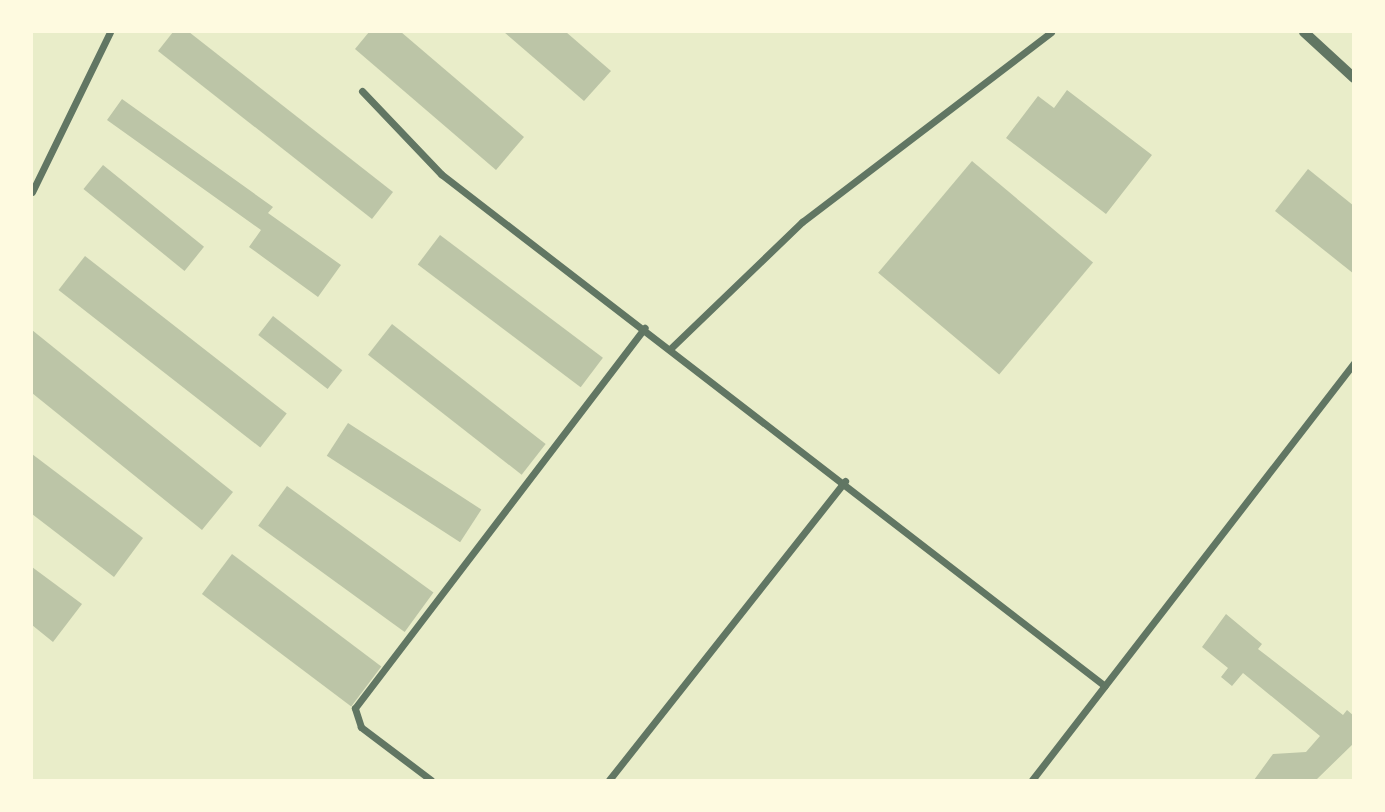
<!DOCTYPE html>
<style>
body{margin:0}
#map{position:relative;width:1385px;height:812px;overflow:hidden;background:#e9edc9;font-family:"Space Grotesk",sans-serif}
div>[style]{position:absolute}
.building>*{inset:0;background:#bcc5a7;transform-origin:0 0}
.minor>*{height:7px;margin:-3.5px;padding:0 3.5px;transform-origin:3.5px;border-radius:3.5px;background:#617663}
.tertiary>*{height:10px;margin:-5px;padding:0 5px;transform-origin:5px;border-radius:5px;background:#617663}
span{translate:-50% -50%;white-space:nowrap;text-align:center;line-height:1.15;-webkit-text-stroke:5px #fefae0;paint-order:stroke}
.frame{position:absolute;inset:0;border:33px solid #fefae0;pointer-events:none}
</style>
<div id="map">
<div class="building">
<div style="clip-path:polygon(173px 32px,189px 32px,393px 192px,372px 219px,158px 51px)"></div>
<div style="clip-path:polygon(369px 32px,401px 32px,524px 137px,496px 170px,355px 49px)"></div>
<div style="clip-path:polygon(504px 32px,566px 32px,611px 71px,584px 101px)"></div>
<div style="clip-path:polygon(1067px 90px,1152px 155px,1106px 214px,1006px 138px,1038px 96px,1054px 108px)"></div>
<div style="clip-path:polygon(122px 99px,273px 207px,268px 213px,341px 265px,318px 297px,249px 247px,261px 230px,107px 120px)"></div>
<div style="left:972px;top:161px;width:158px;height:146px;rotate:40deg"></div>
<div style="left:103px;top:165px;width:130px;height:31px;rotate:39deg"></div>
<div style="clip-path:polygon(1308px 169px,1354px 206px,1354px 274px,1275px 211px)"></div>
<div style="left:440px;top:235px;width:204px;height:37px;rotate:37deg"></div>
<div style="left:85px;top:256px;width:256px;height:43px;rotate:38deg"></div>
<div style="left:273px;top:316px;width:88px;height:24px;rotate:38deg"></div>
<div style="left:392px;top:324px;width:195px;height:39px;rotate:38deg"></div>
<div style="clip-path:polygon(32px 330px,233px 492px,202px 530px,32px 393px)"></div>
<div style="left:348px;top:423px;width:159px;height:39px;rotate:33deg"></div>
<div style="clip-path:polygon(32px 454px,143px 538px,114px 577px,32px 514px)"></div>
<div style="left:287px;top:486px;width:181px;height:49px;rotate:36deg"></div>
<div style="left:232px;top:554px;width:187px;height:50px;rotate:37deg"></div>
<div style="clip-path:polygon(32px 567px,82px 604px,53px 642px,32px 625px)"></div>
<div style="clip-path:polygon(1226px 614px,1262px 644px,1258px 649px,1343px 715px,1347px 710px,1354px 716px,1354px 743px,1316px 780px,1254px 780px,1273px 754px,1306px 752px,1320px 736px,1243px 673px,1232px 686px,1221px 677px,1228px 668px,1202px 647px)"></div>
</div>
<div class="minor">
<div style="left:362px;top:91px;width:115px;rotate:46.4deg"></div>
<div style="left:441px;top:174px;width:838px;rotate:37.64deg"></div>
<div style="left:32px;top:192px;width:178px;rotate:-64deg"></div>
<div style="left:671px;top:348px;width:182px;rotate:-43.9deg"></div>
<div style="left:802px;top:222px;width:313px;rotate:-37.3deg"></div>
<div style="left:431px;top:780px;width:88px;rotate:-142.9deg"></div>
<div style="left:361px;top:727px;width:20px;rotate:-108deg"></div>
<div style="left:355px;top:708px;width:478px;rotate:-52.7deg"></div>
<div style="left:609px;top:780px;width:381px;rotate:-51.7deg"></div>
<div style="left:1032px;top:780px;width:527px;rotate:-52.33deg"></div>
</div>
<div class="tertiary">
<div style="left:1304px;top:32px;width:68px;rotate:42.6deg"></div>
</div>
<div class="frame"></div>
</div>
